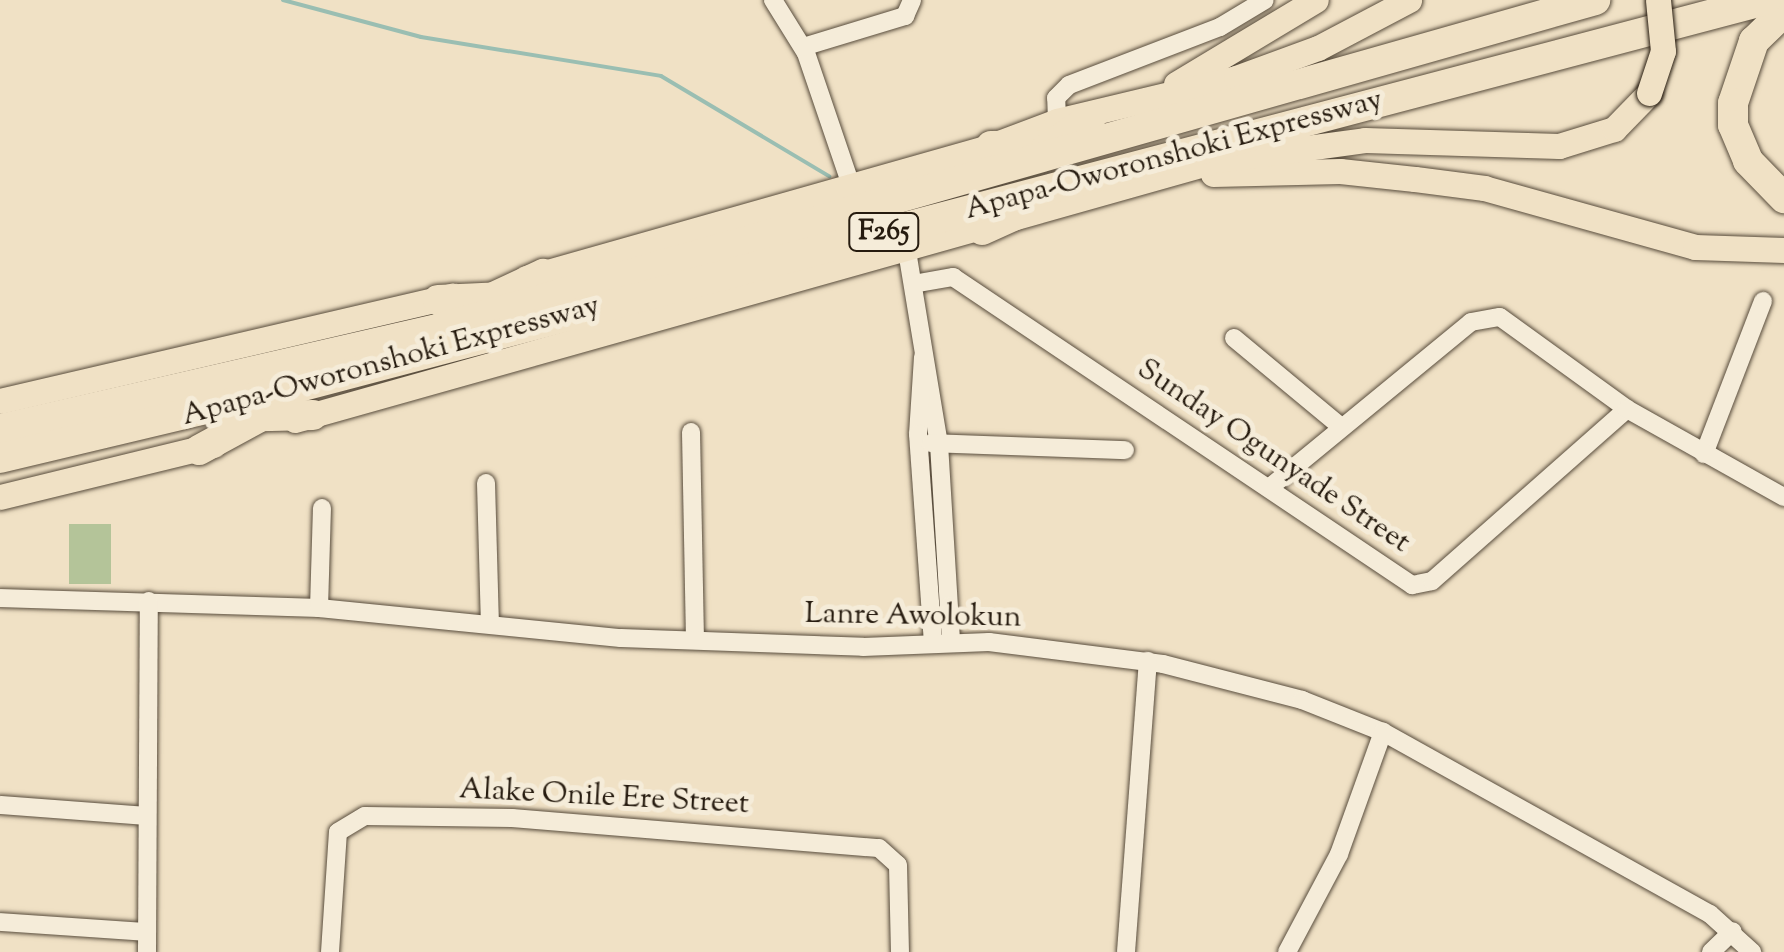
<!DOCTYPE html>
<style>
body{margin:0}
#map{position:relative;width:1784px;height:952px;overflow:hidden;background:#f0e1c5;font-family:"Sorts Mill Goudy",serif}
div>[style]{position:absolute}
.green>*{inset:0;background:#b4c499;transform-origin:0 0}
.stream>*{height:4px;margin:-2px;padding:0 2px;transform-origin:2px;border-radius:2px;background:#9abeb2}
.roads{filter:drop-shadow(0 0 2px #584c3c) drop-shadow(0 0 2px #584c3c)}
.minor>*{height:18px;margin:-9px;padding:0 9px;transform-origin:9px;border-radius:9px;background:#f5ecd9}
.primary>*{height:25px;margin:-12.5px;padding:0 12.5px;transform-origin:12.5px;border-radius:12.5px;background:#f0e1c5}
.motorway>*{height:30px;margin:-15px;padding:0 15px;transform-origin:15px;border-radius:15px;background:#f0e1c5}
.bridges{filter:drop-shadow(0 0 2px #261b0f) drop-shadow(0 0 2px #261b0f)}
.primary-bridge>*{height:25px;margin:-12.5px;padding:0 12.5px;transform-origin:12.5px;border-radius:12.5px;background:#f0e1c5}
span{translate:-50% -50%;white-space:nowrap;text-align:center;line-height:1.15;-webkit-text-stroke:10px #f5ecd9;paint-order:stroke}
.shield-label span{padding:2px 8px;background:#f5ecd9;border:2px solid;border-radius:8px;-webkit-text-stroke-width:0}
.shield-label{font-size:28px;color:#261b0f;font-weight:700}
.street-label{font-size:30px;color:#261b0f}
</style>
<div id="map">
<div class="green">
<div style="left:69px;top:524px;width:42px;height:60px"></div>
</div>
<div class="stream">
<div style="left:283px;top:0;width:143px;rotate:15deg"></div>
<div style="left:421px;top:37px;width:243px;rotate:9.2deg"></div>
<div style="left:661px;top:76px;width:196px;rotate:30.8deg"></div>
</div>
<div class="roads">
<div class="minor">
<div style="left:773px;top:0;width:62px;rotate:58.1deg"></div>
<div style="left:806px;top:53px;width:139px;rotate:71.2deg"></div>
<div style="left:803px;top:47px;width:107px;rotate:-16.9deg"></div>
<div style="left:905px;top:16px;width:17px;rotate:-66deg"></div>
<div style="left:1057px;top:121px;width:23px;rotate:-92deg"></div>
<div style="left:1056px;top:98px;width:18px;rotate:-45deg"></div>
<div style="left:1069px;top:85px;width:162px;rotate:-21deg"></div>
<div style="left:1220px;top:27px;width:52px;rotate:-31deg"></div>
<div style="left:907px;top:251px;width:196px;rotate:80.6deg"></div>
<div style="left:939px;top:444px;width:198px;rotate:86.5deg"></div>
<div style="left:913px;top:284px;width:41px;rotate:-9.9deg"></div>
<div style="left:953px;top:277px;width:553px;rotate:33.86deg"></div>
<div style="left:1412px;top:585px;width:20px;rotate:-11deg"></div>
<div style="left:1432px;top:581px;width:260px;rotate:-41.4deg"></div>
<div style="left:1234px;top:338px;width:138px;rotate:39.7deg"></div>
<div style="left:923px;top:357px;width:77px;rotate:93.7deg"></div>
<div style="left:918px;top:434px;width:209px;rotate:85.9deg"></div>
<div style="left:691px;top:432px;width:207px;rotate:88.9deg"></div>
<div style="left:931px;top:443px;width:194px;rotate:2.1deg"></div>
<div style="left:1704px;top:454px;width:164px;rotate:-68.9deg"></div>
<div style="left:486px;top:483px;width:141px;rotate:88.4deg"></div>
<div style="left:1269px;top:488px;width:261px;rotate:-39.4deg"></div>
<div style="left:1471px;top:322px;width:29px;rotate:-10deg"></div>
<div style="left:1500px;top:317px;width:157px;rotate:35.9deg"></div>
<div style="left:1627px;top:409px;width:180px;rotate:29.3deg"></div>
<div style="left:0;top:598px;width:319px;rotate:1.8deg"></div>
<div style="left:319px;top:608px;width:303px;rotate:5.7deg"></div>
<div style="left:621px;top:638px;width:242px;rotate:2.1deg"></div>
<div style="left:863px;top:647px;width:126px;rotate:-2.3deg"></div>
<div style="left:989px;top:642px;width:175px;rotate:7.2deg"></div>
<div style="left:1163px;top:664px;width:144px;rotate:14.5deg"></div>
<div style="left:1302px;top:700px;width:87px;rotate:21.6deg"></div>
<div style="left:1383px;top:732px;width:374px;rotate:29.1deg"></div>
<div style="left:1710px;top:914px;width:57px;rotate:42.1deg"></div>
<div style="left:319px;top:608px;width:100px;rotate:-88.3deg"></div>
<div style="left:0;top:805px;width:145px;rotate:4.3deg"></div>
<div style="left:0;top:922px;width:147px;rotate:3.9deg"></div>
<div style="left:147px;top:952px;width:351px;rotate:-89.7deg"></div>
<div style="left:330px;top:952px;width:120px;rotate:-86.2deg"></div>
<div style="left:338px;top:832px;width:31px;rotate:-31deg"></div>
<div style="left:365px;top:816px;width:147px;rotate:0.8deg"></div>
<div style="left:512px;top:818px;width:368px;rotate:4.7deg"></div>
<div style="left:879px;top:848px;width:25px;rotate:42deg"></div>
<div style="left:898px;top:865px;width:87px;rotate:88.7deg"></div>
<div style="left:1126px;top:952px;width:292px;rotate:-85.7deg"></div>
<div style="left:1287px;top:952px;width:111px;rotate:-62deg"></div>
<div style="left:1339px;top:854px;width:130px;rotate:-70.2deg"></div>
<div style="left:1711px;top:952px;width:30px;rotate:-44deg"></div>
</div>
<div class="primary">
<div style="left:1176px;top:84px;width:163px;rotate:-31deg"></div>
<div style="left:1213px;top:174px;width:127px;rotate:-1.4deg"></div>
<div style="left:1340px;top:171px;width:75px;rotate:6.1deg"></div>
<div style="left:1415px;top:179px;width:70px;rotate:7.4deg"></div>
<div style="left:1484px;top:188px;width:219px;rotate:15.6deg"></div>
<div style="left:1695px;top:247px;width:89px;rotate:1.9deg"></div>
<div style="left:526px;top:278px;width:483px;rotate:-15.8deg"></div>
<div style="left:991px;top:146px;width:71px;rotate:-20.7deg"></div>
<div style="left:1057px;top:121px;width:184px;rotate:-13.5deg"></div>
<div style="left:1236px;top:78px;width:87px;rotate:-20.1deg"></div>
<div style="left:1318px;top:48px;width:103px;rotate:-27.8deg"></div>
<div style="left:0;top:401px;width:465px;rotate:-13.1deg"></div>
<div style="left:295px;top:420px;width:959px;rotate:-15.73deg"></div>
<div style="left:1218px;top:160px;width:148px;rotate:-7.7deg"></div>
<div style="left:1365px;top:140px;width:194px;rotate:1.8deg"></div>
<div style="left:1559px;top:146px;width:58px;rotate:-17.2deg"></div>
<div style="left:1614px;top:129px;width:50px;rotate:-45.8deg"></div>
<div style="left:0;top:497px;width:220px;rotate:-13.7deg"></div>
</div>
<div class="motorway">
<div style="left:1784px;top:12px;width:42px;rotate:136deg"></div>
<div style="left:1754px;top:41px;width:65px;rotate:108.7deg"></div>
<div style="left:1733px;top:103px;width:22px;rotate:90deg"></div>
<div style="left:1733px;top:125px;width:39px;rotate:67deg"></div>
<div style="left:1748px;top:161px;width:52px;rotate:45.8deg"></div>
<div style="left:991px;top:146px;width:66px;rotate:-0.9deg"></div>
<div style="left:1045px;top:150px;width:57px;rotate:-35.7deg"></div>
<div style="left:982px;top:230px;width:51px;rotate:-24.1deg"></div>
<div style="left:438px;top:300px;width:66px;rotate:-2.6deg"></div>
<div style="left:487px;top:300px;width:62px;rotate:-24.9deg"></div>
<div style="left:229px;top:417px;width:84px;rotate:-1.4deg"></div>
<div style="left:0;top:429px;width:451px;rotate:-12.9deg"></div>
<div style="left:440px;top:328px;width:1201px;rotate:-15.85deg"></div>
<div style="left:199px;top:450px;width:67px;rotate:-28.5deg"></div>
<div style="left:0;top:458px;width:311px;rotate:-13.4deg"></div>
<div style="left:303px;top:386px;width:1513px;rotate:-14.78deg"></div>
</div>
</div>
<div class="bridges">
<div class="primary-bridge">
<div style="left:1649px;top:93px;width:44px;rotate:-71.6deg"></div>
<div style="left:1663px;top:51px;width:51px;rotate:-95.6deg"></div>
</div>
</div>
<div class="shield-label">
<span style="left:884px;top:232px">F265</span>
</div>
<div class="street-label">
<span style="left:1174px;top:156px;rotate:-15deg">Apapa-Oworonshoki Expressway</span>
<span style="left:391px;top:362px;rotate:-15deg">Apapa-Oworonshoki Expressway</span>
<span style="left:1273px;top:457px;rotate:34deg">Sunday Ogunyade Street</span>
<span style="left:913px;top:617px;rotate:1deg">Lanre Awolokun</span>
<span style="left:604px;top:798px;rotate:3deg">Alake Onile Ere Street</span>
</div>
</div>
